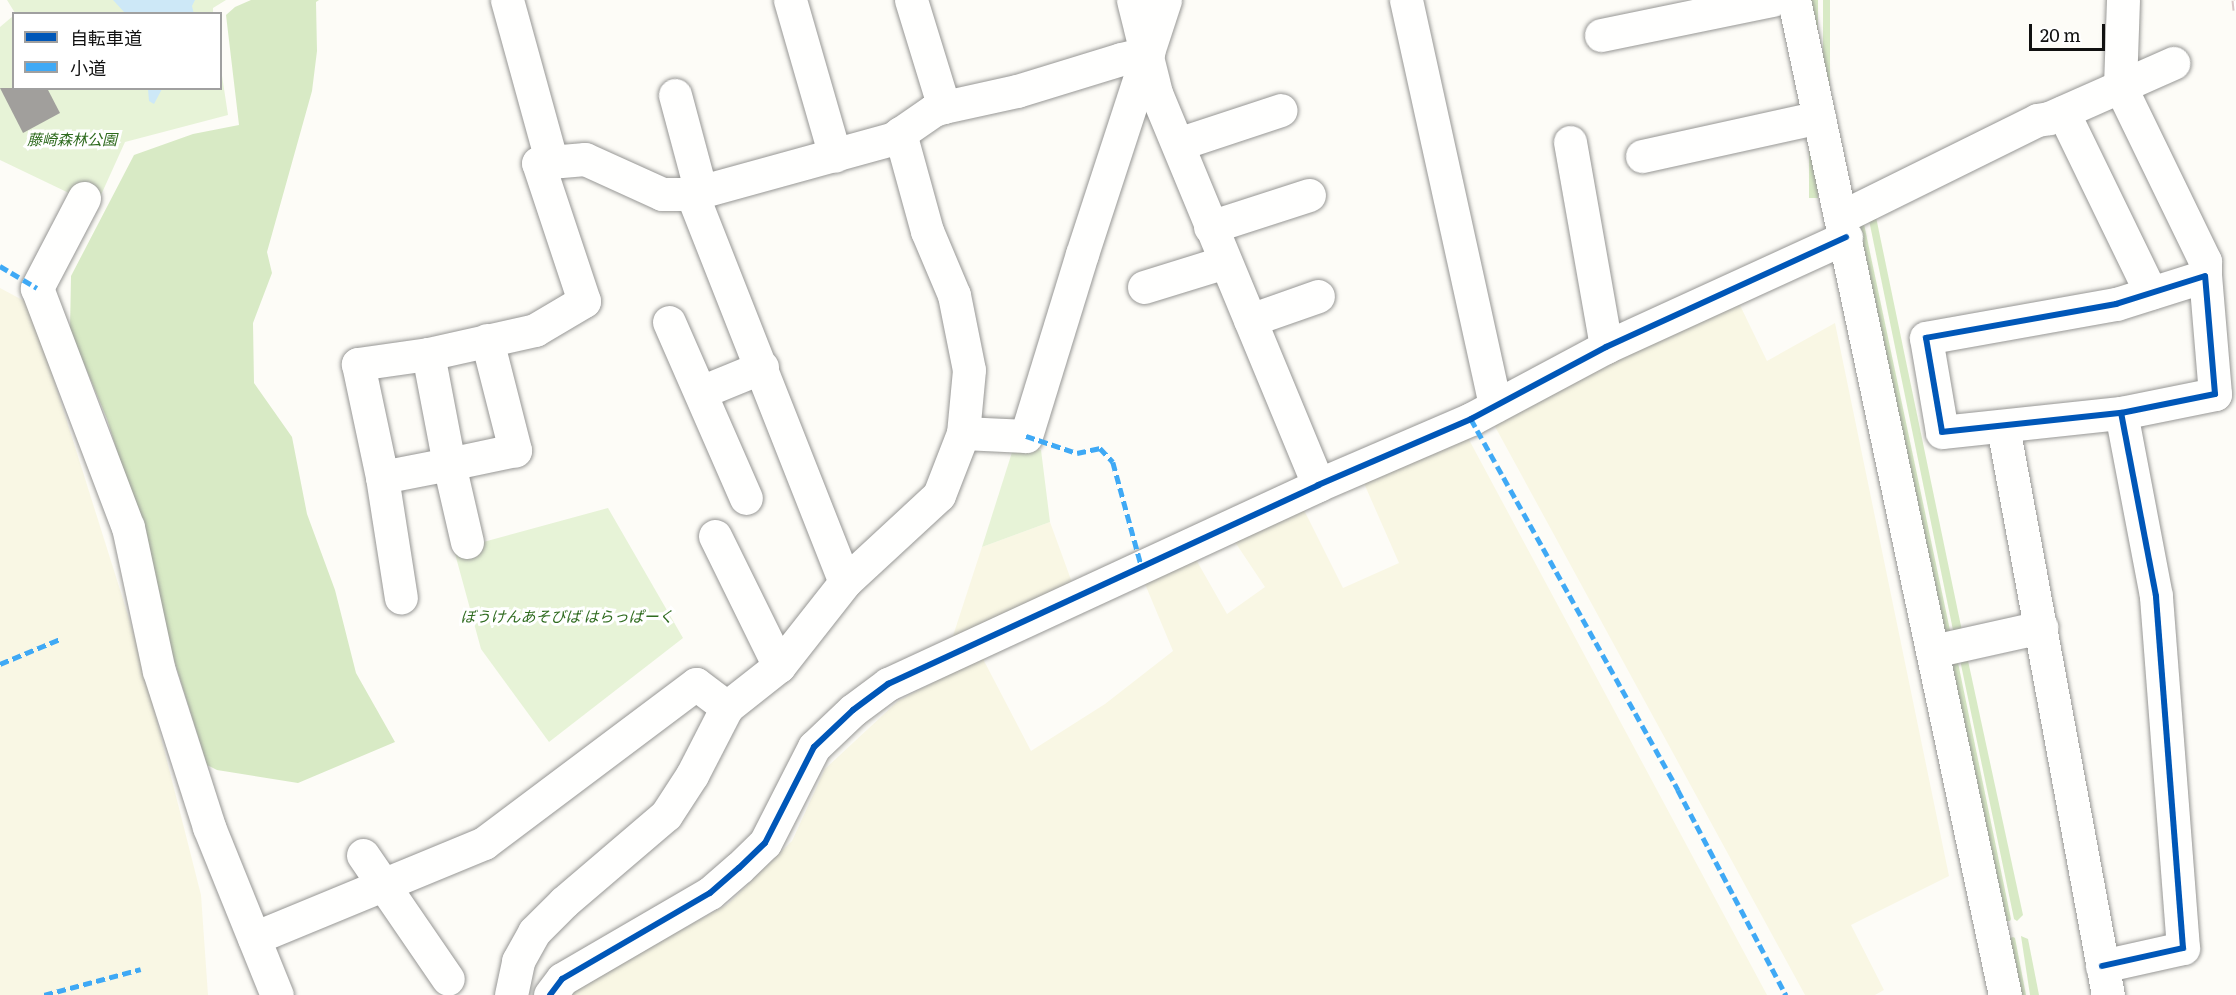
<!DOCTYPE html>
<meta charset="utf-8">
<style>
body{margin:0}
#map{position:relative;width:2236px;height:995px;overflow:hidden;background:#fdfcf7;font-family:Literata,"Noto Sans JP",serif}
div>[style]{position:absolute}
.farmland>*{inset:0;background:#f9f7e4}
.green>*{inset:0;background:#e7f3d7}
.forest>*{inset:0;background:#d8eac5;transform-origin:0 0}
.water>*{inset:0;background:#cde8f7}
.building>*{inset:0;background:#a19f9c}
.roads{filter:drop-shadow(0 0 2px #979795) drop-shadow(0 0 2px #979795)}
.minor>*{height:33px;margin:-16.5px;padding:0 16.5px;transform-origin:16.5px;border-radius:16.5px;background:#fffffe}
.rail>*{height:7px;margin-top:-3.5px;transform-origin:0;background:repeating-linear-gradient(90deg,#fff 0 14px,#d9c6c7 0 28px);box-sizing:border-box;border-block:2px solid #d9c6c7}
.quiet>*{height:4.5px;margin-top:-2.25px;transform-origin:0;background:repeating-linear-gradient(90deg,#3fa9f5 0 9px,transparent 0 13.5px)}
.cycleway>*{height:6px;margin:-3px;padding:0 3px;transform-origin:3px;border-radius:3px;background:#0057b8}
span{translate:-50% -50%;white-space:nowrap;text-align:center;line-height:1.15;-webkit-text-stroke:6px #fff;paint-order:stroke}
.park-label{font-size:15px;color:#2f6b1f;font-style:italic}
.legend{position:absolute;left:12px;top:12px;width:210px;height:78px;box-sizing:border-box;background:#fff;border:2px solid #a0a0a0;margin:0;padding:8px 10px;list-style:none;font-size:18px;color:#111}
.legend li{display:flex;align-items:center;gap:12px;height:30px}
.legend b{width:30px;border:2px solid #a0a0a0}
.scale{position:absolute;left:2029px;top:24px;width:76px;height:27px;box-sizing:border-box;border:3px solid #111;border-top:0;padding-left:8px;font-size:18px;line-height:21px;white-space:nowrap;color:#111;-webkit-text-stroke:4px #fff;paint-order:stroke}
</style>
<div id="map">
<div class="farmland">
<div style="clip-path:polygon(0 288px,30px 304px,139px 650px,201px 895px,208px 995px,0 995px)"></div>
<div style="clip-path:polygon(1736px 297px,1767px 361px,1835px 323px,1949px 876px,1851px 925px,1884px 990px,1875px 995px,1805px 995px,1492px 421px)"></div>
<div style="clip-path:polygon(1467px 436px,1767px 995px,573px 995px,571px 991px,728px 904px,792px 841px,825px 769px,898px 701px,982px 657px,1031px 751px,1105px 704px,1173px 651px,1145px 584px,1194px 556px,1227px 614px,1265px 587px,1235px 542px,1302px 506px,1343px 588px,1399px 563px,1363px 481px)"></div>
<div style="clip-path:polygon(1050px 522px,1074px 588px,951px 642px,982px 547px)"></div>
</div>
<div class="green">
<div style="clip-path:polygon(7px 0,226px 0,213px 8px,213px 14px,15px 13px)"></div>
<div style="clip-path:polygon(13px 16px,14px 88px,220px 88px,221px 69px,228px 115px,125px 142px,96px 206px,0 160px,0 27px)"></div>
<div style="clip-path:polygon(1014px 446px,1041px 450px,1050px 522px,982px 547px)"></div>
<div style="clip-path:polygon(608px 508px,683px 638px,549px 742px,481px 649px,454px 550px)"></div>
</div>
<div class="forest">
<div style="clip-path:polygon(251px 0,319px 0,316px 2px,317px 51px,312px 91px,267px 252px,272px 273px,253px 323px,254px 383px,292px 437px,307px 514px,335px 590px,356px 673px,395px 742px,298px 783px,217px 770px,207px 765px,171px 650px,128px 486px,107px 419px,70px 330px,71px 276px,134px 155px,193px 134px,239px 125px,226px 15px,235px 7px)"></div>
<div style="left:1809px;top:0;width:9px;height:198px"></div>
<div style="left:1823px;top:0;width:7px;height:198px"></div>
<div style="clip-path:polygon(1876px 217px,1962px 631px,1954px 635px,1869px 220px)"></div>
<div style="clip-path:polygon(1858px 223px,1864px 224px,1951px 635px,1945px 639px)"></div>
<div style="clip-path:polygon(1956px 653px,2011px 919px,2010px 921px,2005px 921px,1949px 654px)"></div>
<div style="clip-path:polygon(1959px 655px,1967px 656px,2023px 915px,2017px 921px,2014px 919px)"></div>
<div style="clip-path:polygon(2021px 936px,2028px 939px,2039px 995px,2030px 995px)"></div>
<div style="clip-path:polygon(2013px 937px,2015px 938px,2026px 995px,2018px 995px,2008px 939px)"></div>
</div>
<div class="water">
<div style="clip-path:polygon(113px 0,195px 0,192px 6px,194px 14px,125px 13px)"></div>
<div style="clip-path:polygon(148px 89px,162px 89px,154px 104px,149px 101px)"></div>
</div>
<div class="building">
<div style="clip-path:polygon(0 88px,47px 88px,60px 113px,23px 133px)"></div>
</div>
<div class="roads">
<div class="minor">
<div style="left:507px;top:0;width:166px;rotate:74.6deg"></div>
<div style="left:790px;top:0;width:162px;rotate:73.9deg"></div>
<div style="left:911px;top:0;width:112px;rotate:72.9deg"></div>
<div style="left:1133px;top:0;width:96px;rotate:76.1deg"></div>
<div style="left:1156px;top:93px;width:424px;rotate:67.5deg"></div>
<div style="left:1406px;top:0;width:415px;rotate:77.6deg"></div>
<div style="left:1794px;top:0;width:1017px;rotate:78.03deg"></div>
<div style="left:2123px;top:0;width:86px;rotate:92deg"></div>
<div style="left:2120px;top:86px;width:195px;rotate:64.1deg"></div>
<div style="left:2205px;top:261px;width:15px;rotate:90deg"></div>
<div style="left:1601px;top:35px;width:175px;rotate:-11.6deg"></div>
<div style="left:675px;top:95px;width:100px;rotate:75deg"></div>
<div style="left:2063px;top:112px;width:201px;rotate:64.1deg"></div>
<div style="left:900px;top:133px;width:102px;rotate:74.6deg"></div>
<div style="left:927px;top:231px;width:69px;rotate:67.1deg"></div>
<div style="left:954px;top:295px;width:76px;rotate:78.7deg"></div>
<div style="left:969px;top:370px;width:63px;rotate:95.4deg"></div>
<div style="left:1570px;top:142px;width:208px;rotate:80deg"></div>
<div style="left:1178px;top:144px;width:108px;rotate:-18.3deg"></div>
<div style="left:1642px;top:156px;width:181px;rotate:-12.4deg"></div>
<div style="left:692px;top:194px;width:417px;rotate:68.5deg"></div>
<div style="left:845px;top:582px;width:128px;rotate:-42.8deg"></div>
<div style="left:939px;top:495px;width:66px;rotate:-68.8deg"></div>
<div style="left:963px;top:433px;width:63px;rotate:2.7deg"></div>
<div style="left:1026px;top:436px;width:190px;rotate:-72.9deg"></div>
<div style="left:1082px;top:254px;width:267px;rotate:-71.9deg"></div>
<div style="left:84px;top:198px;width:102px;rotate:117.6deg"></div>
<div style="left:37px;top:288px;width:256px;rotate:69.2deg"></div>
<div style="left:128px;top:527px;width:147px;rotate:77.9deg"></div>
<div style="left:159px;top:671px;width:164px;rotate:72.2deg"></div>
<div style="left:209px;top:827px;width:181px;rotate:68deg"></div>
<div style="left:1841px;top:217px;width:219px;rotate:-26.3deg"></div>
<div style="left:2037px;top:120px;width:12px;rotate:-9deg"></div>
<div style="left:2049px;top:118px;width:136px;rotate:-23.9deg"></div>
<div style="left:1210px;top:227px;width:104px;rotate:-17.9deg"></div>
<div style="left:1144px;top:287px;width:85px;rotate:-17.2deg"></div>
<div style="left:1250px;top:320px;width:72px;rotate:-19.4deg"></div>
<div style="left:669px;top:322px;width:192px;rotate:66.4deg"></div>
<div style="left:487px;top:340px;width:114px;rotate:75.7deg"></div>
<div style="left:515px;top:450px;width:67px;rotate:168deg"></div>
<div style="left:449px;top:464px;width:112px;rotate:-100.8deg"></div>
<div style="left:428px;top:354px;width:110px;rotate:-12.6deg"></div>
<div style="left:535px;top:330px;width:57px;rotate:-30.6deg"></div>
<div style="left:584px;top:301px;width:145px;rotate:-108.4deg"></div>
<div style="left:538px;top:163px;width:47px;rotate:-4.9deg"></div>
<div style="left:585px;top:159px;width:85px;rotate:24.4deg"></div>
<div style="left:662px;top:194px;width:30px"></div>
<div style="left:692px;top:194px;width:207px;rotate:-15.4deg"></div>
<div style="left:892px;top:139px;width:51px;rotate:-34.6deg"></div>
<div style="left:934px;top:110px;width:10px;rotate:-17deg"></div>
<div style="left:944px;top:107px;width:75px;rotate:-12.4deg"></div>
<div style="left:1017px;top:91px;width:109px;rotate:-17.1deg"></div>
<div style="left:1121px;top:59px;width:28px;rotate:-13deg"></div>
<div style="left:428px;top:354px;width:71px;rotate:171.9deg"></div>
<div style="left:358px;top:364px;width:116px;rotate:78deg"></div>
<div style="left:382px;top:477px;width:68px;rotate:-11deg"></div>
<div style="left:449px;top:464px;width:80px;rotate:77deg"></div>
<div style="left:701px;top:392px;width:66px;rotate:-22.3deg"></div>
<div style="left:2003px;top:427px;width:578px;rotate:79.53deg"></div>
<div style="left:382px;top:477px;width:122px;rotate:81.1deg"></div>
<div style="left:715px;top:536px;width:145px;rotate:63.8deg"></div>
<div style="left:1933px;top:651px;width:111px;rotate:-12.5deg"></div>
<div style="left:363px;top:855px;width:150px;rotate:55.6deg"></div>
<div style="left:254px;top:938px;width:249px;rotate:-22.4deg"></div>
<div style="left:484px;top:843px;width:265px;rotate:-36.9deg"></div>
<div style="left:696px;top:684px;width:39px;rotate:37deg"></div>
<div style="left:2102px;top:966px;width:83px;rotate:-12.5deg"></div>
<div style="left:2183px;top:948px;width:353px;rotate:-94.4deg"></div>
<div style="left:2156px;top:596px;width:186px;rotate:-100.8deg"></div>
<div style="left:2121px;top:413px;width:96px;rotate:-11.4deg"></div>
<div style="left:2215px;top:394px;width:118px;rotate:-94.8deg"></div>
<div style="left:2205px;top:276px;width:93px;rotate:162.5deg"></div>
<div style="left:2116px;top:304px;width:193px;rotate:169.9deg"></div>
<div style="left:1926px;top:338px;width:95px;rotate:80.3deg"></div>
<div style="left:1942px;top:432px;width:180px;rotate:-6.1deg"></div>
<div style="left:511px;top:995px;width:35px;rotate:-78deg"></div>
<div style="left:518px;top:961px;width:33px;rotate:-61deg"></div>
<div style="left:534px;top:932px;width:42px;rotate:-45deg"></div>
<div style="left:564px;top:902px;width:134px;rotate:-40.5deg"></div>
<div style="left:666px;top:815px;width:48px;rotate:-57deg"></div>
<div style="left:692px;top:775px;width:76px;rotate:-62.8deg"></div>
<div style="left:727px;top:707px;width:66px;rotate:-38.3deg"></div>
<div style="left:779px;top:666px;width:107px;rotate:-51.8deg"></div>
<div style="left:550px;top:995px;width:20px;rotate:-53deg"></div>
<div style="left:562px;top:979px;width:171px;rotate:-30.2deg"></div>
<div style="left:710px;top:893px;width:38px;rotate:-41deg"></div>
<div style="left:739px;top:868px;width:36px;rotate:-44deg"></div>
<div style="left:765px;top:843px;width:108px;rotate:-63deg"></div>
<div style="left:814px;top:747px;width:54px;rotate:-43.5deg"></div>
<div style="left:853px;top:710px;width:44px;rotate:-36.6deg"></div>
<div style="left:888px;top:684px;width:474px;rotate:-24.8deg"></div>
<div style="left:1318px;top:485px;width:167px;rotate:-23.3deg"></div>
<div style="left:1471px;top:419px;width:153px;rotate:-28.1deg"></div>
<div style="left:1606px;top:347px;width:264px;rotate:-24.6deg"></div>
</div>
</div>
<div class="rail">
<div style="left:2235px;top:0;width:10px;rotate:84deg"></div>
</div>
<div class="quiet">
<div style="left:0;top:266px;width:43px;rotate:30.7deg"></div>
<div style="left:1471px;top:419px;width:425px;rotate:60.8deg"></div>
<div style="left:1678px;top:790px;width:232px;rotate:62.2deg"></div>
<div style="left:1026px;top:436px;width:54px;rotate:18.4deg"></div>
<div style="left:1077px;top:453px;width:24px;rotate:-12deg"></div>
<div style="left:1100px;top:448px;width:19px;rotate:47deg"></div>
<div style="left:1113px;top:462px;width:110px;rotate:74.7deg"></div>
<div style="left:0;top:664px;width:65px;rotate:-22.6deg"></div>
<div style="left:44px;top:995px;width:100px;rotate:-15deg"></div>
</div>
<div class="cycleway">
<div style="left:2102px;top:966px;width:83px;rotate:-12.5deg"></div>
<div style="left:2183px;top:948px;width:353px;rotate:-94.4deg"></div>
<div style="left:2156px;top:596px;width:186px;rotate:-100.8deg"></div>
<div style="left:2121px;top:413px;width:96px;rotate:-11.4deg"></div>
<div style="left:2215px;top:394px;width:118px;rotate:-94.8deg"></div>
<div style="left:2205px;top:276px;width:93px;rotate:162.5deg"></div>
<div style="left:2116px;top:304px;width:193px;rotate:169.9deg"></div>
<div style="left:1926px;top:338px;width:95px;rotate:80.3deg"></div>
<div style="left:1942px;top:432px;width:180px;rotate:-6.1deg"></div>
<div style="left:550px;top:995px;width:20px;rotate:-53deg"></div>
<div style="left:562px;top:979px;width:171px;rotate:-30.2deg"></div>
<div style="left:710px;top:893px;width:38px;rotate:-41deg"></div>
<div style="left:739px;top:868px;width:36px;rotate:-44deg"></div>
<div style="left:765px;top:843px;width:108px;rotate:-63deg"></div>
<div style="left:814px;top:747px;width:54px;rotate:-43.5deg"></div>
<div style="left:853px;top:710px;width:44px;rotate:-36.6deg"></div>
<div style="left:888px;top:684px;width:474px;rotate:-24.8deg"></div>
<div style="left:1318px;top:485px;width:167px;rotate:-23.3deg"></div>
<div style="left:1471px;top:419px;width:153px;rotate:-28.1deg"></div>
<div style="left:1606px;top:347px;width:264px;rotate:-24.6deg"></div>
</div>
<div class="park-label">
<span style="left:72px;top:139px">藤崎森林公園</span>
<span style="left:567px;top:616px">ぼうけんあそびば はらっぱーく</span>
</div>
<ul class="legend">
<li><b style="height:8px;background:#0057b8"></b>自転車道</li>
<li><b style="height:8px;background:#3fa9f5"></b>小道</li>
</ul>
<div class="scale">20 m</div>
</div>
